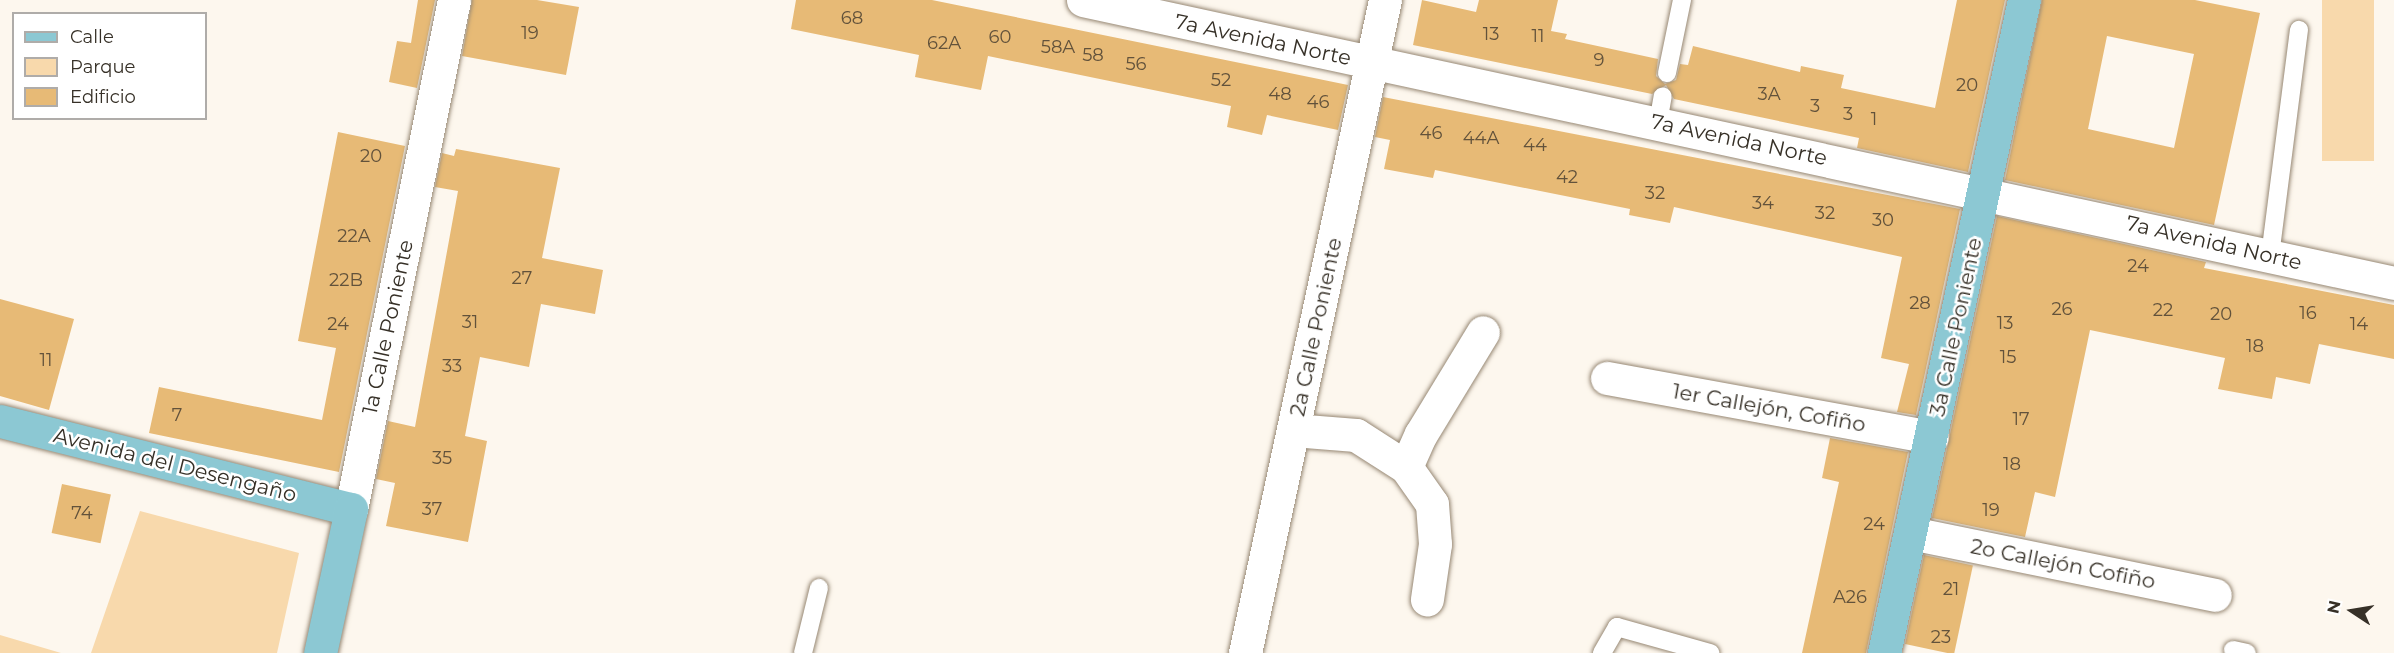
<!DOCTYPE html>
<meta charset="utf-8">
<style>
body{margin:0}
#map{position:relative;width:2394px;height:653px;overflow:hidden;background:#fdf7ee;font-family:Montserrat,sans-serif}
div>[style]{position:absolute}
.green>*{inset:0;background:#f8d9ac;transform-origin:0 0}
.building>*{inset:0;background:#e7ba76;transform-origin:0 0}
.roads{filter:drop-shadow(0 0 2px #978874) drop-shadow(0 0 2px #978874)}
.lane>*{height:18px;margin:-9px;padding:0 9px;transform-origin:9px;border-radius:9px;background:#fff}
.street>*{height:33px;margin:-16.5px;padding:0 16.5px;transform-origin:16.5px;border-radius:16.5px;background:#fff}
.primary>*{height:33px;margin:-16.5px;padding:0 16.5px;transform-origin:16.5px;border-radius:16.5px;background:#8cc8d3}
span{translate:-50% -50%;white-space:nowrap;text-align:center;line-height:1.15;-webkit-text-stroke:5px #fff;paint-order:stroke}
.number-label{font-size:18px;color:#62523b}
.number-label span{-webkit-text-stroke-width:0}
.street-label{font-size:21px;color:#363027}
.legend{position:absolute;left:12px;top:12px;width:195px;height:108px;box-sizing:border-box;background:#fff;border:2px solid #afaca9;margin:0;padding:8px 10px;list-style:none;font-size:18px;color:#363027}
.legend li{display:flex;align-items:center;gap:12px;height:30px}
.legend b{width:30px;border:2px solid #afaca9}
.north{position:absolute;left:2322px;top:581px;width:60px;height:60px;-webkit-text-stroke:4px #fff;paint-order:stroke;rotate:282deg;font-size:16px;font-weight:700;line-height:24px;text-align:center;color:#363027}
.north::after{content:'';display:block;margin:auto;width:21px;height:27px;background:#363027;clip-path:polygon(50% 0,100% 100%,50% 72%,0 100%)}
</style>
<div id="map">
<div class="green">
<div style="left:2322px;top:0;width:52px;height:161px"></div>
<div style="clip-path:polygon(140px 511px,299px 553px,277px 653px,91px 653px)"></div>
<div style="clip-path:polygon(0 635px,61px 653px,0 653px)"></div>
</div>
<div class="building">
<div style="clip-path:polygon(418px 0,435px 0,417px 88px,389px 82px,397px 41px,411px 43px)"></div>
<div style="clip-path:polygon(472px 0,537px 0,579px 7px,566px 75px,462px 56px)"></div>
<div style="clip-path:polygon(796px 0,932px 0,1348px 85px,1338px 130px,1267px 115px,1262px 135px,1227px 127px,1231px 106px,988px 56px,981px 90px,915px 77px,919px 55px,791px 29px)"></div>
<div style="clip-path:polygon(1422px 0,1476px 12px,1479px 0,1558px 0,1551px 31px,1567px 34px,1565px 39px,1658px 59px,1656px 76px,1665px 84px,1676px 80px,1680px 64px,1688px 65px,1693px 46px,1800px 72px,1801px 66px,1844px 75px,1841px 88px,1935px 108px,1957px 0,2005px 0,1968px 172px,1857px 148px,1859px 138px,1674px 99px,1666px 85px,1652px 94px,1413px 45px)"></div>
<div style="clip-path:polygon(evenodd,2042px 0,2195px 0,2260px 13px,2214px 225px,2005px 180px,2042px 0,2107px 36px,2194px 54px,2174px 148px,2088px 129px,2107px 36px)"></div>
<div style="clip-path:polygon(1383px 97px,1960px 209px,1916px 415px,1897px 412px,1909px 364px,1881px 358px,1902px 257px,1674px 207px,1670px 223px,1629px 215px,1630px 209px,1435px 170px,1433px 178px,1384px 169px,1390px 140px,1375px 137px)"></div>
<div style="clip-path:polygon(338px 132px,405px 146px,339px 472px,149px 433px,159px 387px,322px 420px,336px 348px,298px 341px)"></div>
<div style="clip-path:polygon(456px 149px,560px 168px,542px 258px,603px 270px,595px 314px,541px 304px,529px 367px,480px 357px,465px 436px,487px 441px,468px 542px,386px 526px,395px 483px,376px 479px,388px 421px,415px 427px,458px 191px,435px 187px,442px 153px,454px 156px)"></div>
<div style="clip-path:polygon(1997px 216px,2206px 262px,2204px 268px,2394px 305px,2394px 359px,2319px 344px,2310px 384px,2276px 377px,2272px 399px,2218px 389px,2225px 358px,2090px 330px,2055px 497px,2035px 492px,2025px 537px,1932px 518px)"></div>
<div style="clip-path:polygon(0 299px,74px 319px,49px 410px,0 396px)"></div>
<div style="clip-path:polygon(1830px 438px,1908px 452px,1866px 653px,1802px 653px,1839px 482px,1822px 478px)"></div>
<div style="left:62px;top:484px;width:50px;height:50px;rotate:12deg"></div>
<div style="left:1924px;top:555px;width:50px;height:91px;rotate:12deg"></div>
</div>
<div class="roads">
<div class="lane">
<div style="left:1667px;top:73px;width:75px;rotate:-78.4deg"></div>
<div style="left:1658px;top:123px;width:27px;rotate:-80deg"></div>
<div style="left:2270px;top:256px;width:228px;rotate:-82.7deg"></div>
<div style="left:2233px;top:650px;width:14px;rotate:12deg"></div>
<div style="left:803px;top:653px;width:67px;rotate:-76.2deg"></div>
<div style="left:1602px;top:653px;width:30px;rotate:-60deg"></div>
<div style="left:1617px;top:627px;width:97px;rotate:15.6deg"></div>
</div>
<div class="street">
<div style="left:1083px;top:0;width:1341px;rotate:12.18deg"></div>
<div style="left:1607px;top:378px;width:330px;rotate:10.3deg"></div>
<div style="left:1293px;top:430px;width:63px;rotate:4.5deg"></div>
<div style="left:1356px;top:435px;width:59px;rotate:32.6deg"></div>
<div style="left:1406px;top:467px;width:45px;rotate:54.9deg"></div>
<div style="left:1432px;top:504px;width:40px;rotate:85.7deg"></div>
<div style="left:1435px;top:544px;width:56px;rotate:98.3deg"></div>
<div style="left:1406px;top:467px;width:36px;rotate:-66deg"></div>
<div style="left:1421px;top:434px;width:119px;rotate:-58.7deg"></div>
<div style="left:351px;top:509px;width:519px;rotate:-78.56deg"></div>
<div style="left:1911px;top:533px;width:310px;rotate:11.5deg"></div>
<div style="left:1245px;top:653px;width:668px;rotate:-77.9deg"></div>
</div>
<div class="primary">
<div style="left:0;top:421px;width:362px;rotate:14.1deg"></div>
<div style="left:351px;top:509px;width:147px;rotate:102.1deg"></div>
<div style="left:1884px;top:653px;width:668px;rotate:-77.9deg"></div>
</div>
</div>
<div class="number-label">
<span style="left:852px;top:18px">68</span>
<span style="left:530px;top:33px">19</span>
<span style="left:1491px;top:34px">13</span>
<span style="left:1538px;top:36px">11</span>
<span style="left:1000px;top:37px">60</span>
<span style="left:944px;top:43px">62A</span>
<span style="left:1058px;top:47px">58A</span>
<span style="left:1093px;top:55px">58</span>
<span style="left:1599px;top:60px">9</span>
<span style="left:1136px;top:64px">56</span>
<span style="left:1221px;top:80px">52</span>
<span style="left:1967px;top:85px">20</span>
<span style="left:1280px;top:94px">48</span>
<span style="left:1769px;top:94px">3A</span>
<span style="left:1318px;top:102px">46</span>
<span style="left:1815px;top:106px">3</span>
<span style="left:1848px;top:114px">3</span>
<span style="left:1874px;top:119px">1</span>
<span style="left:1431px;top:133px">46</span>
<span style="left:1481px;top:138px">44A</span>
<span style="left:1535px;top:145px">44</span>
<span style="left:371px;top:156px">20</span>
<span style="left:1567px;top:177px">42</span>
<span style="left:1655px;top:193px">32</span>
<span style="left:1763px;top:203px">34</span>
<span style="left:1825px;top:213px">32</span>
<span style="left:1883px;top:220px">30</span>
<span style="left:354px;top:236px">22A</span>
<span style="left:2138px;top:266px">24</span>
<span style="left:522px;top:278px">27</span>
<span style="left:346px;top:280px">22B</span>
<span style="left:1920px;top:303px">28</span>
<span style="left:2062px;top:309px">26</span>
<span style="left:2163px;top:310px">22</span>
<span style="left:2308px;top:313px">16</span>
<span style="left:2221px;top:314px">20</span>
<span style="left:470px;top:322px">31</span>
<span style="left:2005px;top:323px">13</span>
<span style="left:338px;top:324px">24</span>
<span style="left:2359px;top:324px">14</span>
<span style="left:2255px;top:346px">18</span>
<span style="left:2008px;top:357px">15</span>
<span style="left:46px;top:360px">11</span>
<span style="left:452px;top:366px">33</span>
<span style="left:177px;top:415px">7</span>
<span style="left:2021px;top:419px">17</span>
<span style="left:442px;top:458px">35</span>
<span style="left:2012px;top:464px">18</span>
<span style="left:432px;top:509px">37</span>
<span style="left:1991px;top:510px">19</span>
<span style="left:82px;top:513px">74</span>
<span style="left:1874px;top:524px">24</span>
<span style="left:1951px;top:589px">21</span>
<span style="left:1850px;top:597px">A26</span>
<span style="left:1941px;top:637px">23</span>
</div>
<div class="street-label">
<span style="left:1263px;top:40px;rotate:12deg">7a Avenida Norte</span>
<span style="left:1739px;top:140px;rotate:12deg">7a Avenida Norte</span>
<span style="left:2214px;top:243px;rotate:13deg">7a Avenida Norte</span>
<span style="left:388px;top:327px;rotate:-78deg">1a Calle Poniente</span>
<span style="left:1316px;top:327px;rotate:-78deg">2a Calle Poniente</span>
<span style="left:1956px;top:327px;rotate:-78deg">3a Calle Poniente</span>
<span style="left:1769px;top:408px;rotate:10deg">1er Callejón, Cofiño</span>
<span style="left:175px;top:465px;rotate:14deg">Avenida del Desengaño</span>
<span style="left:2063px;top:564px;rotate:11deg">2o Callejón Cofiño</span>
</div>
<ul class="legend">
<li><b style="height:8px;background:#8cc8d3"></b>Calle</li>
<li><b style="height:16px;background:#f8d9ac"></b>Parque</li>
<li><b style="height:16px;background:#e7ba76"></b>Edificio</li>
</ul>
<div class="north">N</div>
</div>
